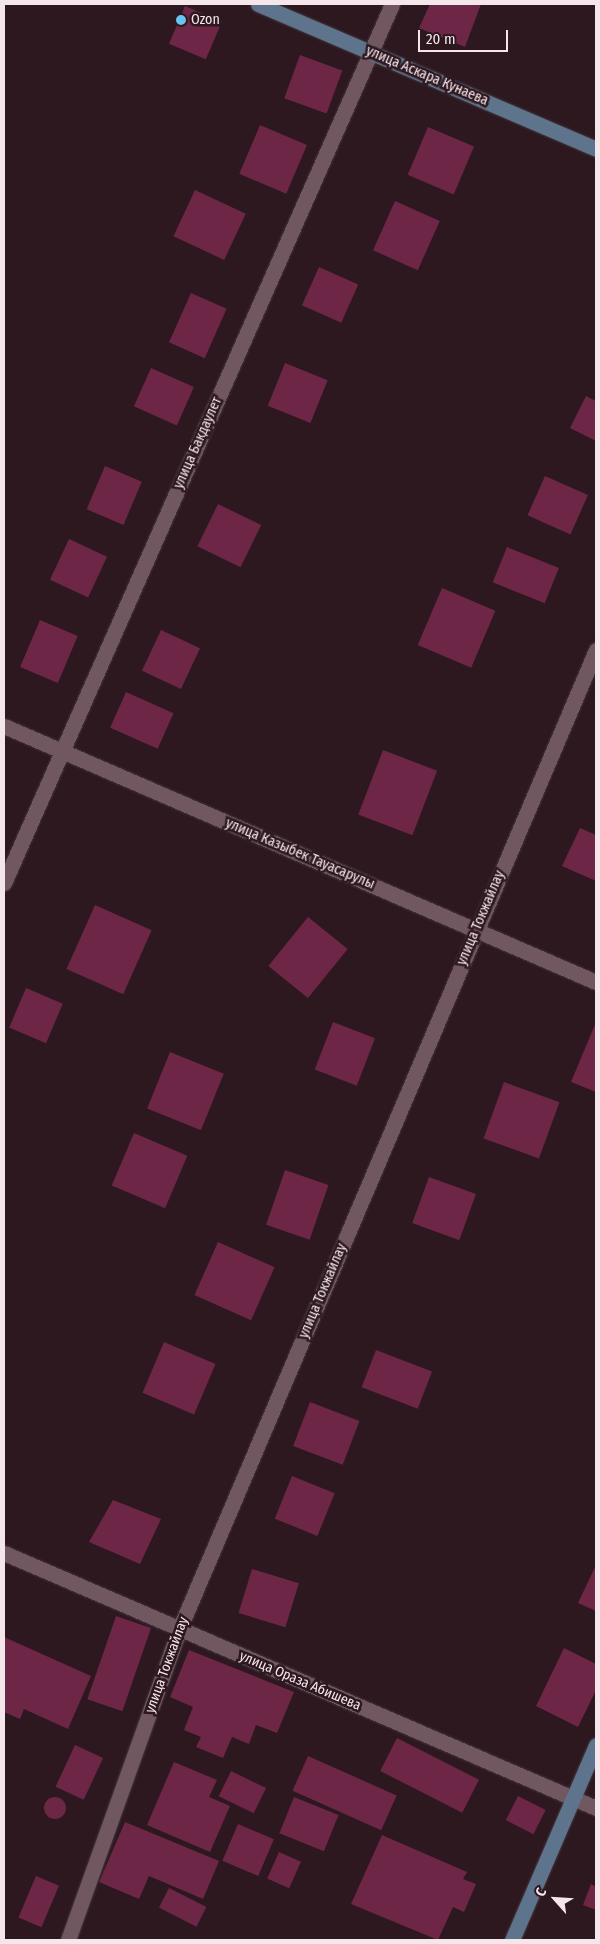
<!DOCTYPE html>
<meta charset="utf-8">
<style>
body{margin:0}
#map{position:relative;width:600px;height:1944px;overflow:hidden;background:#2d1820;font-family:"Fira Sans Condensed",sans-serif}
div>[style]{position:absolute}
.building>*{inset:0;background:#6d2646;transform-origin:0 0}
.round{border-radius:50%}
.roads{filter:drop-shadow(0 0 1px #46363c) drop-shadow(0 0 1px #46363c)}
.street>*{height:15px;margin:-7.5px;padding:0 7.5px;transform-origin:7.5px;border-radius:7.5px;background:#705760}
.secondary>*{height:15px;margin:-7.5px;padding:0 7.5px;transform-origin:7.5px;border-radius:7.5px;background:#5d748c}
.dots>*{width:14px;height:14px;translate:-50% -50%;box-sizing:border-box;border:2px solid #2d1820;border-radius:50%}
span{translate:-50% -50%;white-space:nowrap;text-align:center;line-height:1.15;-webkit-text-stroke:5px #2d1820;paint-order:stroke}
.poi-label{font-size:14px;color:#f5e6eb}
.left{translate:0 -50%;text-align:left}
.street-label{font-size:14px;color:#f5e6eb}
.frame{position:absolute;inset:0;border:5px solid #f5e6eb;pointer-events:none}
.north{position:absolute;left:530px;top:1874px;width:50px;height:50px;-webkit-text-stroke:4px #2d1820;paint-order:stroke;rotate:296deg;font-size:14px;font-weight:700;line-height:20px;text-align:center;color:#f5e6eb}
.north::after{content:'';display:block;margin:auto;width:18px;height:22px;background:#f5e6eb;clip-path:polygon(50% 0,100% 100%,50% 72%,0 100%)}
.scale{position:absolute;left:418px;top:30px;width:90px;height:22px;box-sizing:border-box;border:2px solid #f5e6eb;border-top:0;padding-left:6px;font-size:15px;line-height:18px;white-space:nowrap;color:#f5e6eb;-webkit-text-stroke:4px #2d1820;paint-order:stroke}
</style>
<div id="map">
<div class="building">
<div style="clip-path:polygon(430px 4px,481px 4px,465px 47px,419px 28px)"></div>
<div style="left:185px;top:6px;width:40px;height:41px;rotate:23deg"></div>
<div style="left:300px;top:55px;width:45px;height:46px;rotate:20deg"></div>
<div style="left:260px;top:125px;width:51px;height:53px;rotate:23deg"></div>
<div style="left:428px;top:127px;width:50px;height:52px;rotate:23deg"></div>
<div style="left:195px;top:190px;width:56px;height:51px;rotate:25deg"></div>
<div style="left:395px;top:201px;width:49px;height:54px;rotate:24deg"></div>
<div style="left:319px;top:267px;width:43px;height:42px;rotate:24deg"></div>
<div style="left:191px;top:293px;width:39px;height:54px;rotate:24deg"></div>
<div style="left:285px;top:363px;width:46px;height:46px;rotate:22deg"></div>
<div style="left:151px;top:368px;width:47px;height:42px;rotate:24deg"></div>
<div style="clip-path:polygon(586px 396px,596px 401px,596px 441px,570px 428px)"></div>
<div style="left:105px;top:466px;width:40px;height:47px;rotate:23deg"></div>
<div style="left:545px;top:476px;width:47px;height:43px;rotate:24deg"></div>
<div style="left:218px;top:504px;width:48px;height:47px;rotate:26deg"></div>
<div style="left:69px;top:539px;width:42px;height:45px;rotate:25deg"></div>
<div style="left:507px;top:547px;width:56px;height:38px;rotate:22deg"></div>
<div style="left:442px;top:588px;width:58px;height:62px;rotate:23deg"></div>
<div style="left:40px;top:620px;width:41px;height:51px;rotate:23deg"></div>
<div style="left:161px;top:630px;width:43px;height:45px;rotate:25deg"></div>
<div style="left:126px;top:692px;width:52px;height:39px;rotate:24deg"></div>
<div style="left:383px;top:750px;width:58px;height:69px;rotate:21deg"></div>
<div style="clip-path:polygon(580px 828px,596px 835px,596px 881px,562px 866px)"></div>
<div style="left:95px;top:905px;width:62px;height:70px;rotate:24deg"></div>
<div style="left:308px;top:917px;width:51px;height:63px;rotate:39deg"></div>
<div style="left:26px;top:988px;width:40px;height:43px;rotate:23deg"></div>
<div style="left:333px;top:1022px;width:45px;height:51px;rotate:21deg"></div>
<div style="clip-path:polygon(596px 1022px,596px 1092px,571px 1082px)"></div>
<div style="left:170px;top:1052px;width:58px;height:61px;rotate:22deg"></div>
<div style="left:504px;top:1082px;width:59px;height:60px;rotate:20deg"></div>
<div style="left:134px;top:1133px;width:58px;height:57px;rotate:23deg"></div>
<div style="left:285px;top:1170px;width:46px;height:58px;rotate:19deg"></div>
<div style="left:429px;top:1177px;width:50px;height:49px;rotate:20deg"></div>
<div style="left:218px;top:1242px;width:62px;height:58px;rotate:24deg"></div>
<div style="left:164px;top:1342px;width:56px;height:55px;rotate:23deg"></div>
<div style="left:376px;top:1350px;width:60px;height:40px;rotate:21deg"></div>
<div style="left:310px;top:1402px;width:53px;height:47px;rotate:21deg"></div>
<div style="left:292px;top:1476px;width:46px;height:46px;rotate:22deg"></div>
<div style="clip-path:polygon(113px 1500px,161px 1519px,140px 1564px,89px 1542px)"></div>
<div style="clip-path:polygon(596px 1565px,596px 1611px,578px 1603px)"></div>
<div style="left:252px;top:1569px;width:49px;height:46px;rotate:17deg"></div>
<div style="left:116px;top:1616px;width:37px;height:88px;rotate:19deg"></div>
<div style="clip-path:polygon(4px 1637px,91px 1676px,68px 1729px,24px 1709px,20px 1719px,4px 1712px)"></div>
<div style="clip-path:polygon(564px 1648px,596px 1664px,596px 1690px,578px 1727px,536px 1706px)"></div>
<div style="clip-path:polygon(189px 1650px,294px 1692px,277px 1733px,256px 1725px,249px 1744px,232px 1737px,223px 1758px,196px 1747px,201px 1737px,184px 1730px,193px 1707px,170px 1697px)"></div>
<div style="left:397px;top:1738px;width:92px;height:37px;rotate:27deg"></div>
<div style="left:75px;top:1745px;width:31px;height:46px;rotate:25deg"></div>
<div style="left:308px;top:1756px;width:97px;height:38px;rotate:24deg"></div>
<div style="clip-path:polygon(174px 1762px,217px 1780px,209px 1797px,230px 1806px,210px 1852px,147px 1825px)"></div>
<div style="left:231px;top:1771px;width:39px;height:28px;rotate:26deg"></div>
<div style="left:518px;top:1796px;width:31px;height:27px;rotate:27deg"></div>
<div style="left:294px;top:1797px;width:48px;height:39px;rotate:22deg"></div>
<div class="round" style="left:44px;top:1797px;width:22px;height:22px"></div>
<div style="clip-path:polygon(125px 1822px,219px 1861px,203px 1899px,149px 1876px,139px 1899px,99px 1882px)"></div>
<div style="left:238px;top:1824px;width:39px;height:40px;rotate:23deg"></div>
<div style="clip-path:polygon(382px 1835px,467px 1872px,463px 1879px,476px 1884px,464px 1912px,453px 1907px,438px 1940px,351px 1904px)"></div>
<div style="left:279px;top:1852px;width:24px;height:29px;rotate:24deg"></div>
<div style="left:36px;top:1876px;width:25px;height:45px;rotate:23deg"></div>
<div style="clip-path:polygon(591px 1884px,596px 1887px,596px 1910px,583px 1905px)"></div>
<div style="left:169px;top:1888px;width:42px;height:22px;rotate:27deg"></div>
</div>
<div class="roads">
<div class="street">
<div style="left:4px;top:726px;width:645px;rotate:23.39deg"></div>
<div style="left:4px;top:883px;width:961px;rotate:-66.18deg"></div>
<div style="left:4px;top:1553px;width:645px;rotate:23.3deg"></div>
<div style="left:68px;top:1940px;width:329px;rotate:-70.3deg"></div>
<div style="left:179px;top:1630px;width:1065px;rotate:-66.95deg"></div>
</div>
<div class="secondary">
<div style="left:258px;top:4px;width:368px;rotate:23.2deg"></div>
<div style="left:512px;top:1940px;width:212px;rotate:-66.7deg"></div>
</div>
</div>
<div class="dots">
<div style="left:181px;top:20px;background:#68c4f0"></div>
</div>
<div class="poi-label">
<span class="left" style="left:191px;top:20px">Ozon</span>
</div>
<div class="street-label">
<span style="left:427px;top:76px;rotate:23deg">улица Аскара Кунаева</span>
<span style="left:198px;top:443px;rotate:-66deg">улица Бакдаулет</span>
<span style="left:300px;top:854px;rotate:23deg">улица Казыбек Тауасарулы</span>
<span style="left:481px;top:918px;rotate:-67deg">улица Токжайлау</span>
<span style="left:323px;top:1291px;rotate:-67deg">улица Токжайлау</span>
<span style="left:167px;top:1665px;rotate:-70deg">улица Токжайлау</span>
<span style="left:300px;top:1681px;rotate:23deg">улица Ораза Абишева</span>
</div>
<div class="frame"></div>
<div class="north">С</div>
<div class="scale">20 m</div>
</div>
